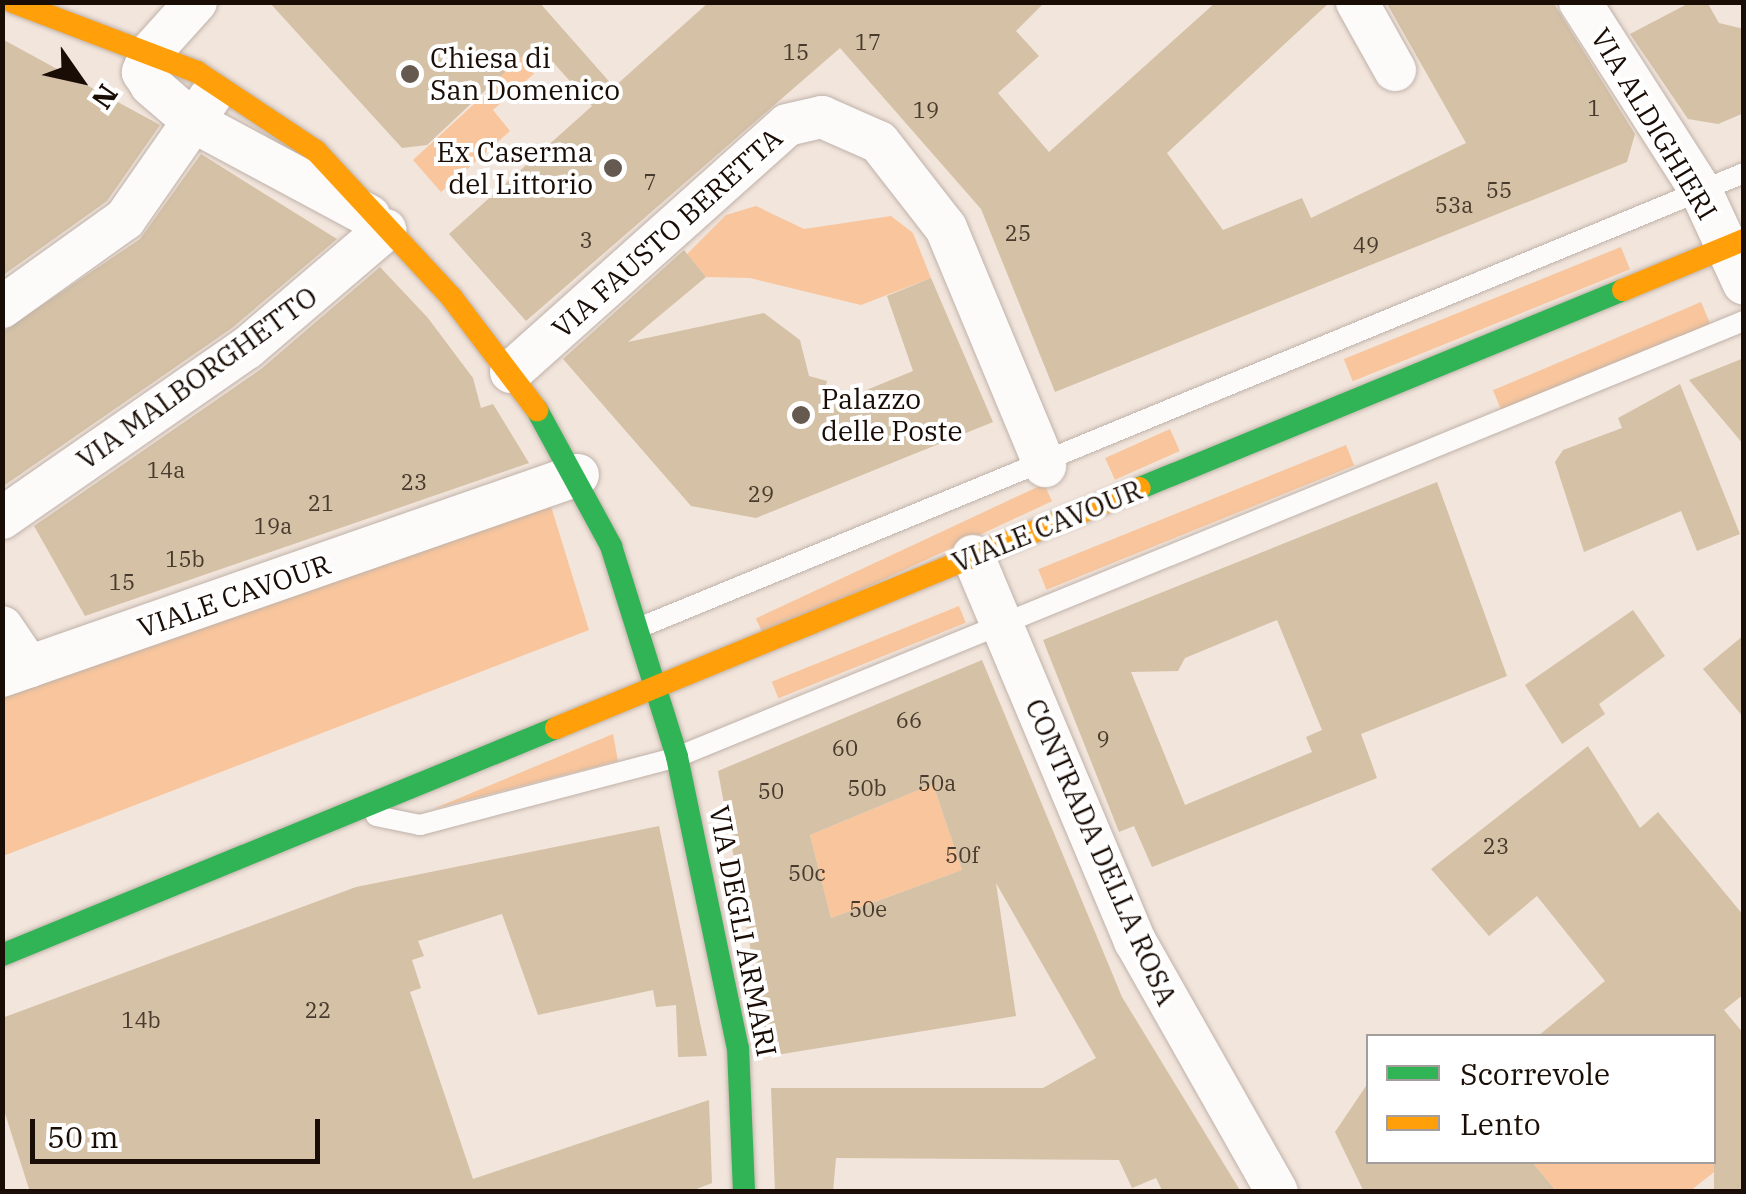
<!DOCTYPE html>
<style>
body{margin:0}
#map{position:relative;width:1746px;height:1194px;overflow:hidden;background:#f2e5dc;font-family:"IBM Plex Serif",serif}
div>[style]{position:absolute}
.green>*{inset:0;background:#f8c59c;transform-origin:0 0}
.building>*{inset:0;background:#d4c1a6}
.roads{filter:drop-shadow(0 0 2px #bfb2a9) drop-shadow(0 0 2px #bfb2a9)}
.lane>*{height:20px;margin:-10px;padding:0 10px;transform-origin:10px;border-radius:10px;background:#fdfbfa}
.street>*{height:42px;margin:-21px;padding:0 21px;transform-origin:21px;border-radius:21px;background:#fdfbfa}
.fast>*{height:22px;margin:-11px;padding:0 11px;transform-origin:11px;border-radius:11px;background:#30b455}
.slow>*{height:22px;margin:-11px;padding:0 11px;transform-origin:11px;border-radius:11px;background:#ff9f0a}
.dots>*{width:28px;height:28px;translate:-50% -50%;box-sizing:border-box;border:5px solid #fff;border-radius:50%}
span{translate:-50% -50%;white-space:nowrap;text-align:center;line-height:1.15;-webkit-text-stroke:8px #fff;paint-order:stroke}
.number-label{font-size:22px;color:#483a2d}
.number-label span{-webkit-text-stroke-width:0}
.poi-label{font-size:28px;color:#1a0d05}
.left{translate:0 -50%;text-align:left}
.right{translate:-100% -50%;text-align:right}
.street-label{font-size:28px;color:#1a0d05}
.frame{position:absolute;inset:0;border:5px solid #1a0d05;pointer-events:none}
.legend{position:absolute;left:1366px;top:1034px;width:350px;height:130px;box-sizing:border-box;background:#fff;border:2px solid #a39e9b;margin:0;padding:12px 18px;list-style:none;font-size:30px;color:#1a0d05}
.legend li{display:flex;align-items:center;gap:20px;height:50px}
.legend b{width:50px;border:2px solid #a39e9b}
.north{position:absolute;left:30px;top:30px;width:100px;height:100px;-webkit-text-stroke:8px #fff;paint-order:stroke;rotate:124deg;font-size:28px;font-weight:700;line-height:40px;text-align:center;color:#1a0d05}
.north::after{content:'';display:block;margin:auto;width:35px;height:45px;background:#1a0d05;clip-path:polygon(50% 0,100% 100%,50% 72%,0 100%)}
.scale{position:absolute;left:30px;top:1119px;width:290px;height:45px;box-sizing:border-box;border:5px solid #1a0d05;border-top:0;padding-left:12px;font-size:30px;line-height:35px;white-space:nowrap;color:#1a0d05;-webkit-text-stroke:8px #fff;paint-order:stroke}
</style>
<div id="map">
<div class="green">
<div style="clip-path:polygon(522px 33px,547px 62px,493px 110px,510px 131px,441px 192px,413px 160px,497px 83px,485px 67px)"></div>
<div style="clip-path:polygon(756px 206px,804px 229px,891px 216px,913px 233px,931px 278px,861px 305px,750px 278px,706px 277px,687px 254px,726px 215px)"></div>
<div style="left:1621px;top:247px;width:24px;height:299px;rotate:68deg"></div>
<div style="left:1701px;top:302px;width:26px;height:226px;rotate:67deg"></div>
<div style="left:1170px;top:429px;width:24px;height:71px;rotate:66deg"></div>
<div style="left:1346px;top:445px;width:22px;height:332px;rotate:68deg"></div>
<div style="left:1044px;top:484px;width:19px;height:318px;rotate:65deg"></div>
<div style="clip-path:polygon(550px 503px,589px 630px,3px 856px,3px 693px)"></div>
<div style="left:959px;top:606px;width:18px;height:202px;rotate:68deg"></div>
<div style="clip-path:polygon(613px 734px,618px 761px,433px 809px)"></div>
<div style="clip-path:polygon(933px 784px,962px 870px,831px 918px,810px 835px)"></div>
<div style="clip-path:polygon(1714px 1153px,1723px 1165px,1690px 1191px,1557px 1192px,1532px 1162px,1714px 1162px)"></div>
</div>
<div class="building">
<div style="clip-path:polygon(269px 2px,539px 2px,614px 87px,709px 2px,1045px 2px,1016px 31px,1039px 56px,998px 93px,1049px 152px,1216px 2px,1330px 2px,1167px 153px,1223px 230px,1302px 198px,1311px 218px,1466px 143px,1386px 2px,1553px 2px,1635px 134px,1627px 162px,1055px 392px,981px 209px,840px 48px,526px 321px,449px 234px,592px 106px,536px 43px,427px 145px,402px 148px)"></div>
<div style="clip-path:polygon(1691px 2px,1707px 2px,1719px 23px,1744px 29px,1744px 113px,1718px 124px,1688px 119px,1630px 34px)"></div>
<div style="clip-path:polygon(2px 39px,160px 125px,107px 201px,2px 276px)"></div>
<div style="clip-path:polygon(201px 154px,337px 239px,232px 328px,2px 487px,2px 332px,140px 239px)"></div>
<div style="clip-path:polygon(684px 250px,706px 277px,628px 342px,764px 313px,800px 340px,809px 376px,827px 381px,820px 409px,913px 371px,887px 296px,931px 278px,993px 422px,756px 518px,691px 506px,563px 359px)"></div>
<div style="clip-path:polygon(380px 267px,428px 318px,473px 378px,481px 408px,493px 404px,529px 463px,85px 616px,34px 526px,261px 369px)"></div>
<div style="clip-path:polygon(1744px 358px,1744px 445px,1689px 380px)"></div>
<div style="clip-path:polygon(1680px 384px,1740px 534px,1697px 551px,1681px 511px,1584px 552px,1555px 462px,1563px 450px,1622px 428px,1618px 418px)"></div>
<div style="clip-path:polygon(evenodd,1437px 482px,1507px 676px,1361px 734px,1377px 778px,1152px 867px,1134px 826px,1119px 832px,1043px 640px,1437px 482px,1277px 620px,1322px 730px,1306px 737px,1312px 752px,1185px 805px,1131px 672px,1178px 671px,1185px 658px,1277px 620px)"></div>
<div style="clip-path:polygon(1633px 610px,1665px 656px,1599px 704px,1605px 714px,1562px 744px,1525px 685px)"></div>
<div style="clip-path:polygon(1744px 635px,1744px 718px,1703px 669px)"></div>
<div style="clip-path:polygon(evenodd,982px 660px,1122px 997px,1241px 1192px,1163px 1192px,1156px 1178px,1132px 1188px,1119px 1160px,836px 1158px,833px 1192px,775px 1192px,771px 1088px,1043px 1088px,1096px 1058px,996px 883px,1016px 1016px,770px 1056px,718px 771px,982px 660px,933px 784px,962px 870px,831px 918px,810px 835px,933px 784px)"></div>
<div style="clip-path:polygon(1588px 746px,1640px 828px,1658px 812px,1744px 916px,1744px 994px,1724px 1010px,1744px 1034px,1744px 1192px,1714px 1192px,1714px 1036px,1538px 1036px,1605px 981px,1537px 896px,1489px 936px,1431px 869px)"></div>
<div style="clip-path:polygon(659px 826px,707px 1056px,678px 1057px,676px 1005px,656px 1007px,653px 990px,538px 1015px,502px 914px,418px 941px,424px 956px,412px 960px,421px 988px,410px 992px,473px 1179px,709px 1100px,712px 1183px,689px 1192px,30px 1192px,2px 1104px,2px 1018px,356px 887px)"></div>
<div style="clip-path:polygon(1368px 1083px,1368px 1162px,1532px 1162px,1557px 1192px,1364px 1192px,1335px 1132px)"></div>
</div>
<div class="roads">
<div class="lane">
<div style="left:641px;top:627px;width:1193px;rotate:-22.37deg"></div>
<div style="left:376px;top:816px;width:45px;rotate:11.6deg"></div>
<div style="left:420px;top:825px;width:266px;rotate:-14.8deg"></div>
<div style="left:677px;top:757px;width:1153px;rotate:-22.23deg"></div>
</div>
<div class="street">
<div style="left:196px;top:2px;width:67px;rotate:132deg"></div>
<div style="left:151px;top:52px;width:22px;rotate:112deg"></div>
<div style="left:143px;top:72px;width:15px;rotate:58deg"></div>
<div style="left:151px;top:85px;width:57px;rotate:40.7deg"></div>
<div style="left:194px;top:122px;width:199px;rotate:28.2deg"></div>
<div style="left:1357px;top:2px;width:78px;rotate:60.8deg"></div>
<div style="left:1580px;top:2px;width:224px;rotate:57.4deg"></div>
<div style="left:1701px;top:191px;width:102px;rotate:65.2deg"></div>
<div style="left:2px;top:307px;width:151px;rotate:-35.6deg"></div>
<div style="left:125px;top:219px;width:149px;rotate:-55.1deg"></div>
<div style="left:511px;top:372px;width:370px;rotate:-41.8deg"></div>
<div style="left:787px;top:125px;width:36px;rotate:-13deg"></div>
<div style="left:822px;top:117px;width:62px;rotate:23.7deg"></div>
<div style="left:879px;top:142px;width:109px;rotate:52.1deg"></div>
<div style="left:946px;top:228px;width:258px;rotate:67.4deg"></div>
<div style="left:2px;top:518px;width:298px;rotate:-34.8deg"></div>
<div style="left:247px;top:348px;width:182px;rotate:-40.5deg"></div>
<div style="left:973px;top:556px;width:418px;rotate:67.2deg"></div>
<div style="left:1135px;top:941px;width:288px;rotate:60.5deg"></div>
<div style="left:2px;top:627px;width:48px;rotate:56deg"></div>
<div style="left:2px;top:676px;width:610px;rotate:-19.24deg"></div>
</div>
<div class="fast">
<div style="left:537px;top:410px;width:155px;rotate:61.4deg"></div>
<div style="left:611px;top:546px;width:221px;rotate:72.6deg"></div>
<div style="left:677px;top:757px;width:297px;rotate:78.2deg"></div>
<div style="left:738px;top:1048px;width:144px;rotate:87.6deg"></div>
<div style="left:1140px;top:488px;width:522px;rotate:-22.29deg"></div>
<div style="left:2px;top:955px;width:599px;rotate:-22.28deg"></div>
</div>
<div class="slow">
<div style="left:13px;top:2px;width:197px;rotate:20.8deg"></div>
<div style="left:197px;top:72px;width:143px;rotate:33.6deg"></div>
<div style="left:316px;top:151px;width:200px;rotate:47.2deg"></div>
<div style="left:452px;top:298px;width:141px;rotate:52.8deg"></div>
<div style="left:1623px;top:290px;width:131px;rotate:-22.5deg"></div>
<div style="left:556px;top:728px;width:631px;rotate:-22.34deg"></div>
</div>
</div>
<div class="dots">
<div style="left:410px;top:74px;background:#665950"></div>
<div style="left:613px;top:168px;background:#665950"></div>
<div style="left:801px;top:415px;background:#665950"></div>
</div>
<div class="number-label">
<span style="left:868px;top:42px">17</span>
<span style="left:796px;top:52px">15</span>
<span style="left:1594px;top:108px">1</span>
<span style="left:926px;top:110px">19</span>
<span style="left:650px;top:182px">7</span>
<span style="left:1499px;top:190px">55</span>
<span style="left:1454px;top:205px">53a</span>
<span style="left:1018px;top:233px">25</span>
<span style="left:586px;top:240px">3</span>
<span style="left:1366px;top:245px">49</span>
<span style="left:166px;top:470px">14a</span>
<span style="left:414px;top:482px">23</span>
<span style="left:761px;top:494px">29</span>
<span style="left:321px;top:503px">21</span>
<span style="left:273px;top:526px">19a</span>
<span style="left:185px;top:559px">15b</span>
<span style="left:122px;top:582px">15</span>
<span style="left:909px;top:720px">66</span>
<span style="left:1103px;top:739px">9</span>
<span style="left:845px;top:748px">60</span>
<span style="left:937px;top:783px">50a</span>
<span style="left:867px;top:788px">50b</span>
<span style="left:771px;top:791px">50</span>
<span style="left:1496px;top:846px">23</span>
<span style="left:962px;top:855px">50f</span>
<span style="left:807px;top:873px">50c</span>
<span style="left:868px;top:909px">50e</span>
<span style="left:318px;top:1010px">22</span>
<span style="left:141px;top:1020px">14b</span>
</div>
<div class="poi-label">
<span class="left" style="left:430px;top:74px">Chiesa di<br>San Domenico</span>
<span class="right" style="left:593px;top:168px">Ex Caserma<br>del Littorio</span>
<span class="left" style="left:821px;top:415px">Palazzo<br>delle Poste</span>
</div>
<div class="street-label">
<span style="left:1654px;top:124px;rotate:59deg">VIA ALDIGHIERI</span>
<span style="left:667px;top:233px;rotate:-42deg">VIA FAUSTO BERETTA</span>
<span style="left:197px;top:378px;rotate:-36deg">VIA MALBORGHETTO</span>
<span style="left:1047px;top:526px;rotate:-22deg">VIALE CAVOUR</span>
<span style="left:234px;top:596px;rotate:-19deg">VIALE CAVOUR</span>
<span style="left:1101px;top:852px;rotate:66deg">CONTRADA DELLA ROSA</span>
<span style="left:743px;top:931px;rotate:79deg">VIA DEGLI ARMARI</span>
</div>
<div class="frame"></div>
<ul class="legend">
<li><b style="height:12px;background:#30b455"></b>Scorrevole</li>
<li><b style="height:12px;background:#ff9f0a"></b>Lento</li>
</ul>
<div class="north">N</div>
<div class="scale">50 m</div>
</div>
